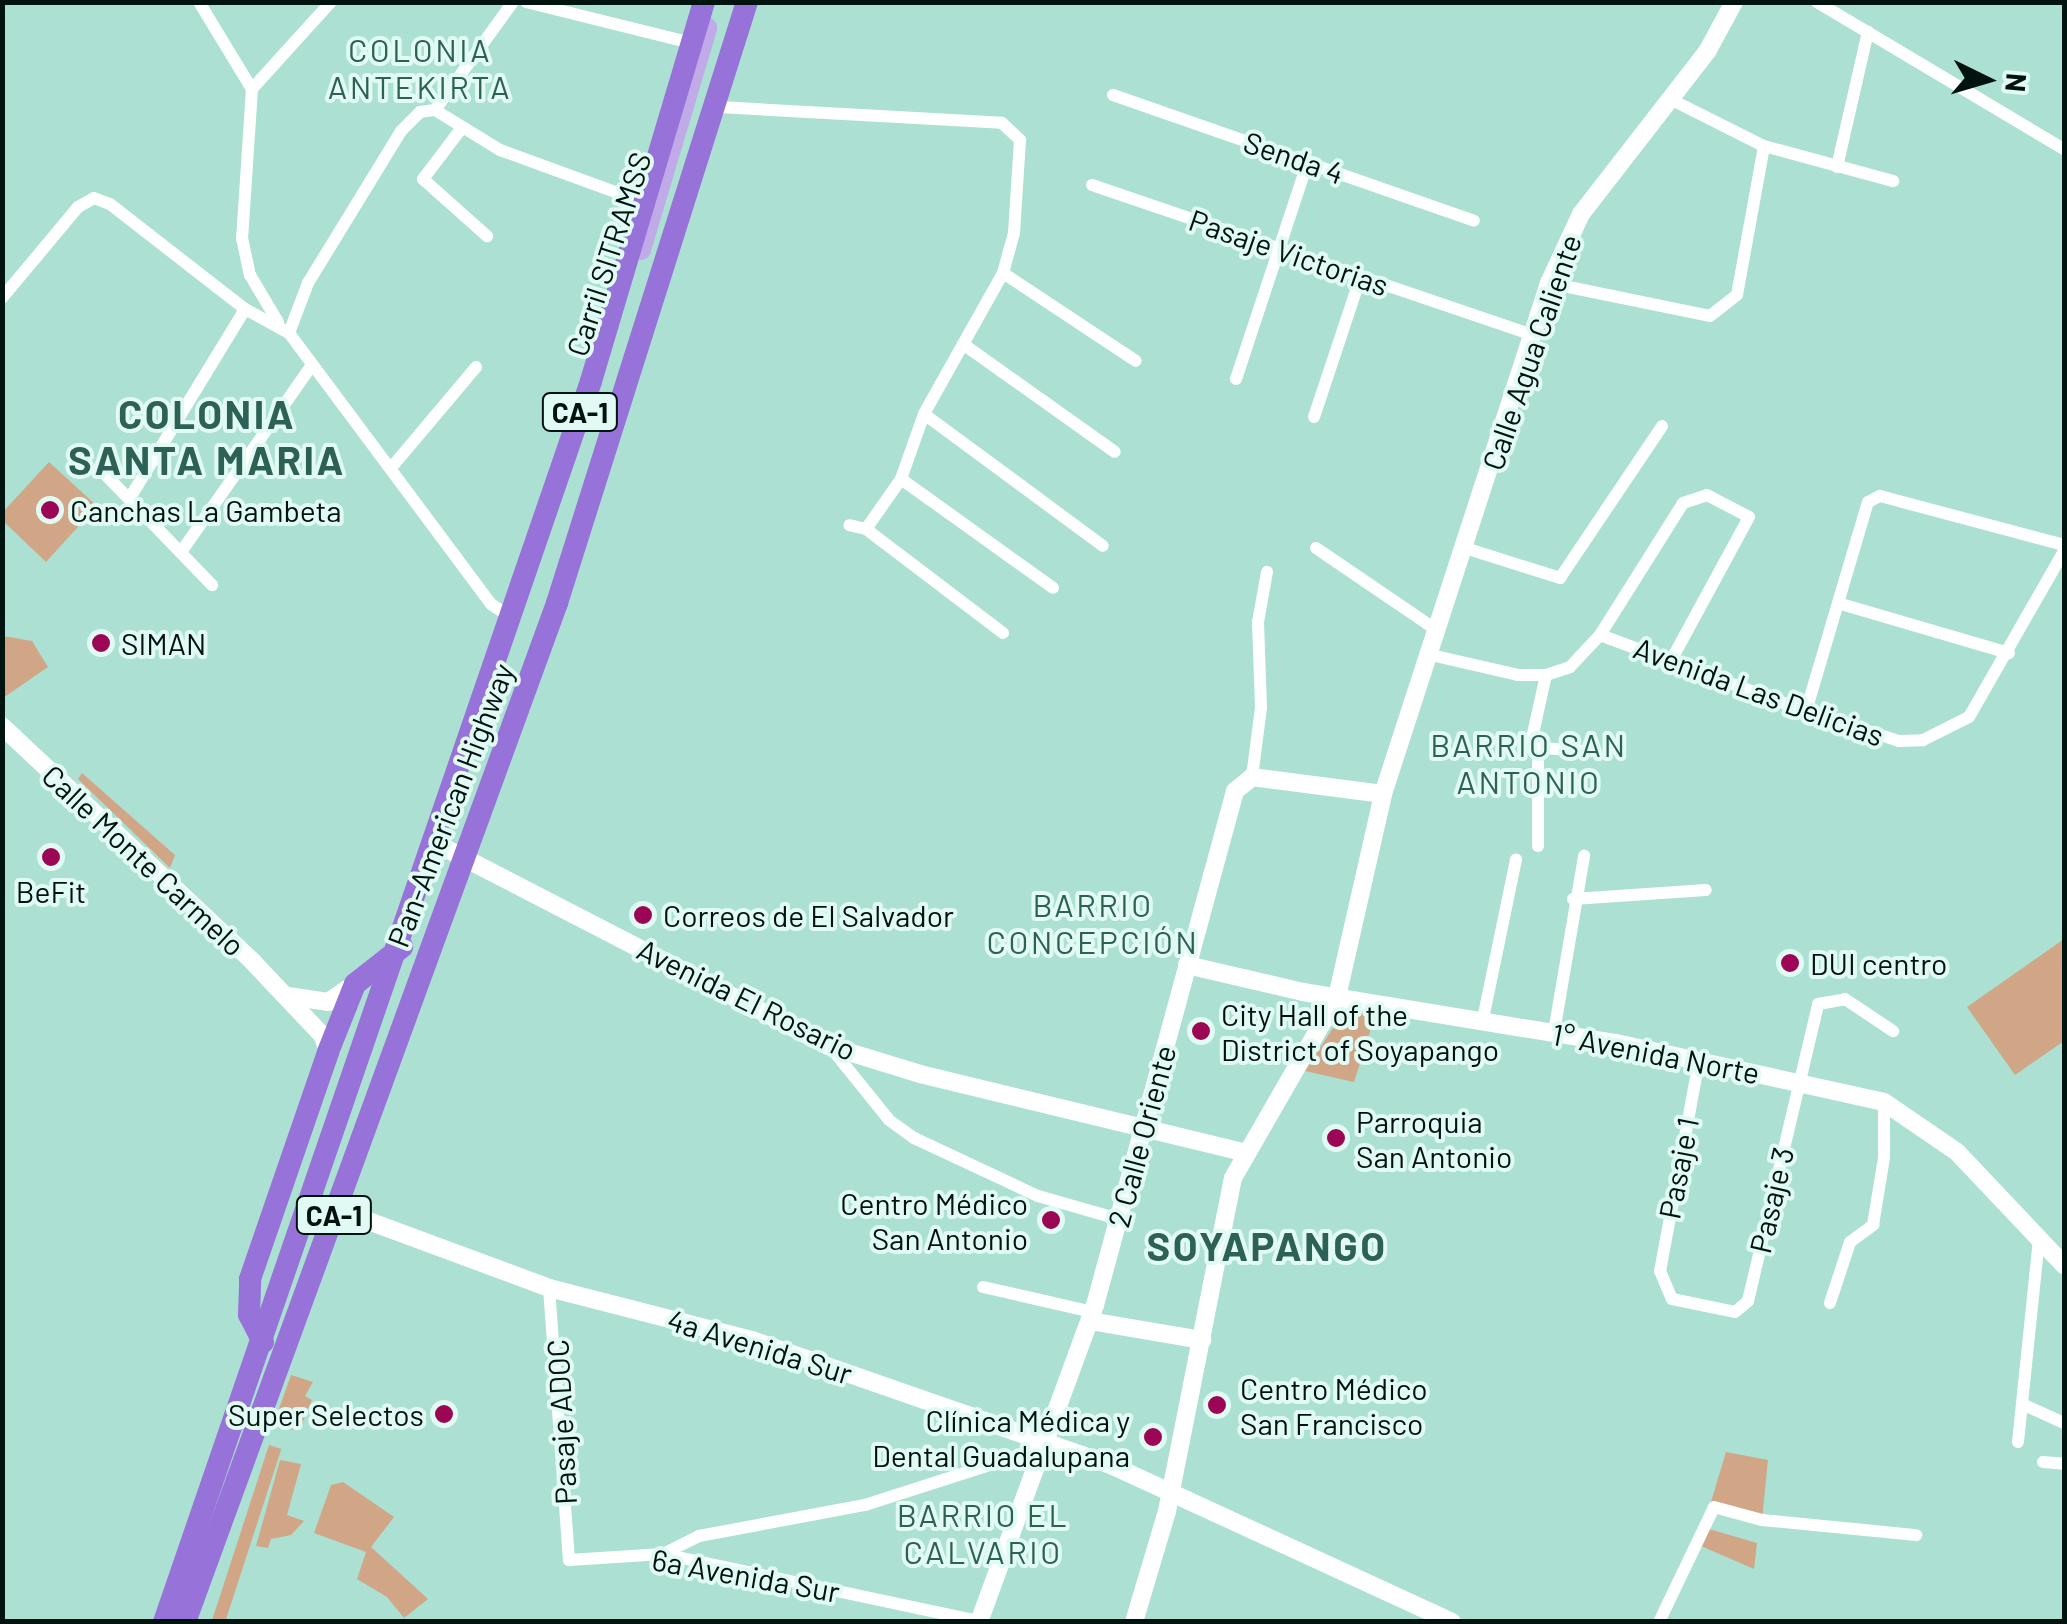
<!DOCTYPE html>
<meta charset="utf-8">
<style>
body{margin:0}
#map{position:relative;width:2067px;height:1624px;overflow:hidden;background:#abe0d3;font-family:Barlow,sans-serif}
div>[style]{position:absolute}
.green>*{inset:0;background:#d1a687;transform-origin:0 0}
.street>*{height:12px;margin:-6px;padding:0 6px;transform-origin:6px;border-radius:6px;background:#fff}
.secondary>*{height:18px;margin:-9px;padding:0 9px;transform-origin:9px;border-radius:9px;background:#fff}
.primary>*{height:20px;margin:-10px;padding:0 10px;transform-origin:10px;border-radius:10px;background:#c0aae8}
.highway>*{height:22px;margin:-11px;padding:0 11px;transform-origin:11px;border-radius:11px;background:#9672d9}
.dots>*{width:28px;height:28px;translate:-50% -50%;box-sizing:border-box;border:5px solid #e1fbf4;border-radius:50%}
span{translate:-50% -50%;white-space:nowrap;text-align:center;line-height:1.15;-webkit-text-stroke:8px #e1fbf4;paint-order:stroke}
.shield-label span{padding:2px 8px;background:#e1fbf4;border:2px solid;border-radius:8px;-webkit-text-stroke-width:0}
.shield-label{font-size:28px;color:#01130f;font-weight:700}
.street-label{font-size:30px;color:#01130f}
.poi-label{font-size:30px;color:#01130f}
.left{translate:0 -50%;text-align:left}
.right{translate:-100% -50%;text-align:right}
.neighbourhood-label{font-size:32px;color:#2e6156;letter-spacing:2.5px}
.district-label{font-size:40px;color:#2e6156;font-weight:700;letter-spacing:2.5px}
.frame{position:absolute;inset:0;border:5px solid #01130f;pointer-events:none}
.north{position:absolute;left:1937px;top:30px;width:100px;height:100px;-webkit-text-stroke:8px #e1fbf4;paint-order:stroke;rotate:95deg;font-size:28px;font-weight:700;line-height:40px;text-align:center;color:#01130f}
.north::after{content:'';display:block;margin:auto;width:35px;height:45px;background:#01130f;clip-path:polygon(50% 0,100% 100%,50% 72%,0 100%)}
</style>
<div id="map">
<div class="green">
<div style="clip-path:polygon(49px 462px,97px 506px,46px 562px,3px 521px,2px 513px)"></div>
<div style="clip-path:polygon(3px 636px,32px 641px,48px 667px,3px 698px)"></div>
<div style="clip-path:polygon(82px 773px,175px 855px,170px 868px,78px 779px)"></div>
<div style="clip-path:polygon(2064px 939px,2064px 1041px,2015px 1075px,1967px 1007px)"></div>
<div style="clip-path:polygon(1344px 1011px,1376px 1013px,1354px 1082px,1305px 1071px)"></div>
<div style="clip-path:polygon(291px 1375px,313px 1382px,305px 1396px,312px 1400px,300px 1429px,286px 1430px,288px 1424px,275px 1420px)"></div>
<div style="left:269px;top:1445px;width:13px;height:185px;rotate:18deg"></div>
<div style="clip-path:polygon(1726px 1452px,1768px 1460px,1762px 1520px,1710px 1505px)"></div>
<div style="clip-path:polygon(280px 1460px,301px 1464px,287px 1515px,304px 1521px,291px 1535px,271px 1539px,268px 1548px,256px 1546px)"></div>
<div style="clip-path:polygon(343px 1482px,394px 1517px,371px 1547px,428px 1599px,404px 1618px,387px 1597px,357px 1579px,366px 1552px,314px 1533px,331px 1485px)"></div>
<div style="clip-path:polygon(1709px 1529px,1757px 1543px,1754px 1569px,1701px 1546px)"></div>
</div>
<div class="street">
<div style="left:199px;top:2px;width:102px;rotate:58.7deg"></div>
<div style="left:252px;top:89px;width:149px;rotate:93.8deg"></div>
<div style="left:242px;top:238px;width:38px;rotate:78deg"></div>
<div style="left:250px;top:275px;width:55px;rotate:59.2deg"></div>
<div style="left:526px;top:2px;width:171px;rotate:13.9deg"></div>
<div style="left:1817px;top:2px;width:287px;rotate:30.8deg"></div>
<div style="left:252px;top:89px;width:118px;rotate:-47.8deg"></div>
<div style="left:1113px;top:95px;width:382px;rotate:19.2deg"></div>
<div style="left:1670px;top:99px;width:105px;rotate:26.6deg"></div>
<div style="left:1764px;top:146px;width:134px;rotate:15.2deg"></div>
<div style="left:719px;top:107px;width:283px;rotate:3.2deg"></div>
<div style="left:1002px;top:123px;width:25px;rotate:43deg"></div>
<div style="left:1020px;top:140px;width:93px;rotate:93.7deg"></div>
<div style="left:1014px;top:233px;width:41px;rotate:105.4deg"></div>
<div style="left:1003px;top:273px;width:162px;rotate:119.3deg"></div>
<div style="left:924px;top:414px;width:69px;rotate:109.5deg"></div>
<div style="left:901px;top:479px;width:61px;rotate:125deg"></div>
<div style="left:866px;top:529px;width:17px;rotate:-167deg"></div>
<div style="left:435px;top:110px;width:133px;rotate:-54.2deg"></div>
<div style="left:461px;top:129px;width:63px;rotate:127.2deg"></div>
<div style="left:423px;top:179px;width:86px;rotate:41.7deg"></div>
<div style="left:1837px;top:167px;width:139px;rotate:-77.1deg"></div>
<div style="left:1092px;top:185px;width:465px;rotate:18.8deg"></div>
<div style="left:1003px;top:273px;width:159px;rotate:33.5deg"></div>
<div style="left:1549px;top:283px;width:164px;rotate:11.6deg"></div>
<div style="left:1710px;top:316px;width:34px;rotate:-38deg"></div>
<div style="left:1737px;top:295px;width:151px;rotate:-79.7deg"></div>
<div style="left:2px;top:298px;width:119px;rotate:-50.1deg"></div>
<div style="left:78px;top:207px;width:18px;rotate:-29deg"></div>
<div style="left:94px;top:198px;width:17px;rotate:21deg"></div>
<div style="left:110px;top:204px;width:171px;rotate:37.9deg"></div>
<div style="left:245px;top:309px;width:50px;rotate:28.6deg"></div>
<div style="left:289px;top:333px;width:338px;rotate:53.3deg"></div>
<div style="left:491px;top:604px;width:22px;rotate:34deg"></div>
<div style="left:289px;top:333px;width:53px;rotate:-69.2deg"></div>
<div style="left:308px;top:283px;width:178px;rotate:-58.5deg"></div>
<div style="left:401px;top:131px;width:27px;rotate:-45deg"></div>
<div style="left:420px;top:112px;width:15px;rotate:-8deg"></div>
<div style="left:435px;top:110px;width:76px;rotate:31.6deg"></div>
<div style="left:500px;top:150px;width:158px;rotate:20deg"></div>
<div style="left:963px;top:344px;width:186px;rotate:35.4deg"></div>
<div style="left:1236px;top:379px;width:230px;rotate:-71.7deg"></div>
<div style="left:924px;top:414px;width:222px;rotate:36.4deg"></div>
<div style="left:1314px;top:417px;width:149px;rotate:-71.6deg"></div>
<div style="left:99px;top:468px;width:163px;rotate:46deg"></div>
<div style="left:391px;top:468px;width:132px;rotate:-49.9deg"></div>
<div style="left:901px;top:479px;width:187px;rotate:35.6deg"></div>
<div style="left:131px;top:496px;width:219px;rotate:-58.6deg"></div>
<div style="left:866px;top:529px;width:172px;rotate:37.2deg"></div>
<div style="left:1316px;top:548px;width:148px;rotate:34.2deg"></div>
<div style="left:1465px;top:548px;width:100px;rotate:17.5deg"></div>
<div style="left:1560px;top:578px;width:183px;rotate:-56.1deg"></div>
<div style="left:181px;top:552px;width:228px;rotate:-55deg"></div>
<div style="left:1841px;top:604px;width:175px;rotate:16.3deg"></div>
<div style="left:1600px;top:635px;width:220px;rotate:20.3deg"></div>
<div style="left:1806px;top:711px;width:98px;rotate:17.9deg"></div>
<div style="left:1899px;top:741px;width:24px;rotate:-2deg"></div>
<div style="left:1923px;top:740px;width:51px;rotate:-26.6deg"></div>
<div style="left:1969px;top:717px;width:191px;rotate:-60.2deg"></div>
<div style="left:1431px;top:655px;width:89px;rotate:12.9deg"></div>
<div style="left:1518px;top:675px;width:28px"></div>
<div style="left:1546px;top:675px;width:25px;rotate:-18deg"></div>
<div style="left:1570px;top:667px;width:44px;rotate:-46.8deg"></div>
<div style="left:1600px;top:635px;width:156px;rotate:-57.8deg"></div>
<div style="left:1683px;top:503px;width:25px;rotate:-18deg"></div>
<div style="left:1707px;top:495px;width:47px;rotate:27.6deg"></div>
<div style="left:1749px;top:517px;width:162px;rotate:118.5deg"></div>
<div style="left:1546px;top:675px;width:74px;rotate:102.5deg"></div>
<div style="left:1530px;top:747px;width:52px;rotate:4.4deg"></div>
<div style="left:1806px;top:711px;width:218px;rotate:-73.5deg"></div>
<div style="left:1868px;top:502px;width:13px;rotate:-27deg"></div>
<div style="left:1880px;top:496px;width:190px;rotate:14.9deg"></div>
<div style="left:1252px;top:777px;width:70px;rotate:-82.6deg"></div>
<div style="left:1261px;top:708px;width:86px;rotate:-92deg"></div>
<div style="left:1258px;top:622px;width:51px;rotate:-79.8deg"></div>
<div style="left:1538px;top:846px;width:94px;rotate:-90deg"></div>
<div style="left:1573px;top:899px;width:133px;rotate:-3.9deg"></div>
<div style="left:1483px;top:1019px;width:163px;rotate:-78.3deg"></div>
<div style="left:1554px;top:1032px;width:179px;rotate:-80.3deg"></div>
<div style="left:831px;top:1048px;width:92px;rotate:51.1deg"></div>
<div style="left:889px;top:1120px;width:31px;rotate:36deg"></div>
<div style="left:914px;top:1138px;width:137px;rotate:25.1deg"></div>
<div style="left:1038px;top:1196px;width:83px;rotate:16deg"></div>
<div style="left:1699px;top:1061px;width:214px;rotate:100.5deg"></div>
<div style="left:1660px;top:1271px;width:30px;rotate:67deg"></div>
<div style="left:1672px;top:1299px;width:64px;rotate:11.7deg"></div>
<div style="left:1735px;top:1312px;width:17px;rotate:-40deg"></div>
<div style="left:1748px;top:1301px;width:305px;rotate:-76.7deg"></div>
<div style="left:1818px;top:1004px;width:27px;rotate:-10deg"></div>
<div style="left:1845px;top:999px;width:58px;rotate:33.7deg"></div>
<div style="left:983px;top:1287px;width:113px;rotate:12.8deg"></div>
<div style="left:549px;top:1288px;width:273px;rotate:85.8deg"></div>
<div style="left:569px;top:1560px;width:94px;rotate:-3.7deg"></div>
<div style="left:663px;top:1554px;width:323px;rotate:12deg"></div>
<div style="left:1830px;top:1303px;width:64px;rotate:-71.8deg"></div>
<div style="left:1850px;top:1242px;width:29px;rotate:-36deg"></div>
<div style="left:1873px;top:1225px;width:68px;rotate:-80.7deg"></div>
<div style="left:1884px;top:1158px;width:56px;rotate:-90deg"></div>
<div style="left:2022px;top:1404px;width:46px;rotate:24.3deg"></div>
<div style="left:2018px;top:1442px;width:204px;rotate:-84.1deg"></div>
<div style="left:2043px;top:1462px;width:21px;rotate:5deg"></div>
<div style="left:663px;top:1554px;width:40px;rotate:-26.6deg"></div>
<div style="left:699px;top:1536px;width:169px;rotate:-10.6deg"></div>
<div style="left:865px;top:1505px;width:187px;rotate:-17.8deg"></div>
<div style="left:1659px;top:1622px;width:127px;rotate:-64.4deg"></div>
<div style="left:1714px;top:1507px;width:50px;rotate:15.2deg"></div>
<div style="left:1762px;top:1520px;width:155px;rotate:5.6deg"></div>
</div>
<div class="secondary">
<div style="left:2px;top:726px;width:345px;rotate:43.2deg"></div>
<div style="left:253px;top:962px;width:102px;rotate:46.6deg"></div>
<div style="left:323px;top:1036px;width:17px;rotate:73deg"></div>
<div style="left:441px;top:846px;width:437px;rotate:27.3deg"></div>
<div style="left:829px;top:1046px;width:95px;rotate:17.1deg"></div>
<div style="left:920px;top:1074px;width:332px;rotate:13.6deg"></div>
<div style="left:1187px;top:965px;width:119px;rotate:13.1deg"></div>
<div style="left:1303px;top:992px;width:317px;rotate:9.3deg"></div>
<div style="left:1616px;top:1043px;width:274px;rotate:12.4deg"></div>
<div style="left:1884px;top:1102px;width:88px;rotate:34.4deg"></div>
<div style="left:1957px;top:1152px;width:156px;rotate:46.6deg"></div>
<div style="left:288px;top:996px;width:40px;rotate:8.5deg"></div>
<div style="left:328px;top:1002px;width:32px;rotate:-34deg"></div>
<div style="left:336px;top:1209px;width:227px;rotate:20.3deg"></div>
<div style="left:549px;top:1288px;width:210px;rotate:14.4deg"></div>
<div style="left:752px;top:1340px;width:382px;rotate:19.2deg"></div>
<div style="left:1113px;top:1466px;width:373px;rotate:24.7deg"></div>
<div style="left:1090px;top:1321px;width:114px;rotate:9.6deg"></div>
<div style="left:979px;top:1622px;width:338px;rotate:-69.9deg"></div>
<div style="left:1095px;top:1305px;width:533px;rotate:-74.76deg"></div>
<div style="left:1235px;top:791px;width:22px;rotate:-39deg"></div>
<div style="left:1252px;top:777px;width:132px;rotate:7.4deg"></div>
<div style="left:1134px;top:1622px;width:116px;rotate:-73.4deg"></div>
<div style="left:1167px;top:1511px;width:339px;rotate:-78.8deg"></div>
<div style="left:1233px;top:1178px;width:209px;rotate:-60.1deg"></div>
<div style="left:1337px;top:997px;width:208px;rotate:-77.2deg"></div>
<div style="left:1383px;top:794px;width:537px;rotate:-72deg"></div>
<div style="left:1549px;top:283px;width:76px;rotate:-65.1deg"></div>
<div style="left:1581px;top:214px;width:207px;rotate:-52.2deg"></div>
<div style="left:1708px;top:50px;width:55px;rotate:-61.6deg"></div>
</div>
<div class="primary">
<div style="left:641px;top:250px;width:232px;rotate:-73.4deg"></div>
</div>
<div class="highway">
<div style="left:263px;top:1342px;width:30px;rotate:-117deg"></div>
<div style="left:249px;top:1315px;width:36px;rotate:-88deg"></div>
<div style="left:250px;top:1279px;width:240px;rotate:-71deg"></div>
<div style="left:328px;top:1052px;width:73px;rotate:-68.3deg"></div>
<div style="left:355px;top:984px;width:60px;rotate:-38.2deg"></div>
<div style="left:164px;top:1622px;width:1312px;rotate:-71.01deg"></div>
<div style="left:591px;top:381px;width:395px;rotate:-73.4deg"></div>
<div style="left:185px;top:1622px;width:1085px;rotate:-69.94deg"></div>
<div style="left:557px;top:603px;width:630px;rotate:-72.46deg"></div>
</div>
<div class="dots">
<div style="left:50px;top:510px;background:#9c0755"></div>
<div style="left:101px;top:643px;background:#9c0755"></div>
<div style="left:51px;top:857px;background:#9c0755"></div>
<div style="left:643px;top:915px;background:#9c0755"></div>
<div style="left:1790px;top:963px;background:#9c0755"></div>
<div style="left:1201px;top:1031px;background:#9c0755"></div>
<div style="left:1336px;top:1138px;background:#9c0755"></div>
<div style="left:1051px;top:1220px;background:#9c0755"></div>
<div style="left:1217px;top:1405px;background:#9c0755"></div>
<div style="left:444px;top:1414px;background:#9c0755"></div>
<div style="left:1153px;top:1437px;background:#9c0755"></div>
</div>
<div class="shield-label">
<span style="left:580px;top:412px">CA-1</span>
<span style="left:334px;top:1215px">CA-1</span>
</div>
<div class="street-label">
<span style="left:1294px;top:157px;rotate:19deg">Senda 4</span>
<span style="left:1289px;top:252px;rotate:19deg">Pasaje Victorias</span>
<span style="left:608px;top:254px;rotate:-72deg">Carril SITRAMSS</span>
<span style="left:1531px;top:352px;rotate:-71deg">Calle Agua Caliente</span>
<span style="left:1759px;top:691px;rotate:20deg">Avenida Las Delicias</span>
<span style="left:450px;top:805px;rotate:-69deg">Pan-American Highway</span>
<span style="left:144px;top:860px;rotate:43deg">Calle Monte Carmelo</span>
<span style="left:747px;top:999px;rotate:26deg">Avenida El Rosario</span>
<span style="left:1656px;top:1053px;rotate:11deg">1° Avenida Norte</span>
<span style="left:1141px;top:1136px;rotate:-75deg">2 Calle Oriente</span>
<span style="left:1678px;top:1168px;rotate:-79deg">Pasaje 1</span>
<span style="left:1771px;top:1200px;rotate:-77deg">Pasaje 3</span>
<span style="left:760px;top:1346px;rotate:17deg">4a Avenida Sur</span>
<span style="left:561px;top:1422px;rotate:-93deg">Pasaje ADOC</span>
<span style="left:746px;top:1575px;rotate:10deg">6a Avenida Sur</span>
</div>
<div class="poi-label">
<span class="left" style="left:70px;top:510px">Canchas La Gambeta</span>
<span class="left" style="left:121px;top:643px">SIMAN</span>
<span style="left:51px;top:891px">BeFit</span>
<span class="left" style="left:663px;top:915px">Correos de El Salvador</span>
<span class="left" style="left:1810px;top:963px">DUI centro</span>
<span class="left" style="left:1221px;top:1031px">City Hall of the<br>District of Soyapango</span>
<span class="left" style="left:1356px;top:1138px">Parroquia<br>San Antonio</span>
<span class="right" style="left:1028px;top:1220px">Centro Médico<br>San Antonio</span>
<span class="left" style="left:1240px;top:1405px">Centro Médico<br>San Francisco</span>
<span class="right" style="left:424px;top:1414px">Super Selectos</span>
<span class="right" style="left:1130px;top:1437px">Clínica Médica y<br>Dental Guadalupana</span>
</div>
<div class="neighbourhood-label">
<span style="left:420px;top:68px">COLONIA<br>ANTEKIRTA</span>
<span style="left:1529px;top:763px">BARRIO SAN<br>ANTONIO</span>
<span style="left:1093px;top:923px">BARRIO<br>CONCEPCIÓN</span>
<span style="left:983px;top:1533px">BARRIO EL<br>CALVARIO</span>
</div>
<div class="district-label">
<span style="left:207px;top:436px">COLONIA<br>SANTA MARIA</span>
<span style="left:1267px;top:1245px">SOYAPANGO</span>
</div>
<div class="frame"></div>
<div class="north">N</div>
</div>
